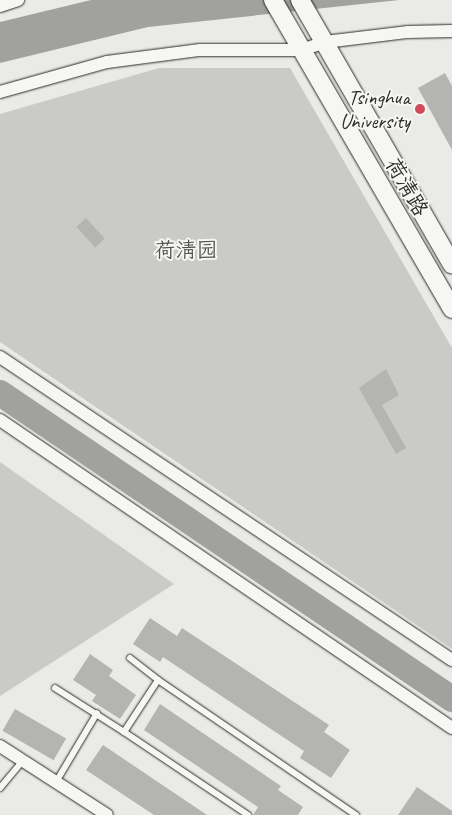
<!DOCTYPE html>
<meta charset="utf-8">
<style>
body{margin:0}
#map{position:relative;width:452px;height:815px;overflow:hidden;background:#eaeae6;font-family:Caveat,"LXGW WenKai TC",sans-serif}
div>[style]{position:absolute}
.green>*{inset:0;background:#cacac7}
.water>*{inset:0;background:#a1a19e}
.river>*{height:26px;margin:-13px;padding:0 13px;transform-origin:13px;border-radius:13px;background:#a1a19e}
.building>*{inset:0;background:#b4b4b1;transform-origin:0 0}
.roads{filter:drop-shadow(0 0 1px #2b2b2b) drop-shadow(0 0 1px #2b2b2b)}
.service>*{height:6px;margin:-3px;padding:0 3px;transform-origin:3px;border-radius:3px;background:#f6f6f2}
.minor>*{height:12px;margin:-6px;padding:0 6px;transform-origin:6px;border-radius:6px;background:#f6f6f2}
.secondary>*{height:18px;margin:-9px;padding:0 9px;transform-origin:9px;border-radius:9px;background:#f6f6f2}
.dots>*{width:14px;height:14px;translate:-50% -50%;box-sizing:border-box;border:2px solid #f6f6f2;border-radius:50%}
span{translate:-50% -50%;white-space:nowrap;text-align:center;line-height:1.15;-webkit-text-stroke:4px #f6f6f2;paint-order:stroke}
.poi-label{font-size:21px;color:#2b2b2b}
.right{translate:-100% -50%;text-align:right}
.street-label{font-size:21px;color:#2b2b2b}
.park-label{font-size:21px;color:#535352}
</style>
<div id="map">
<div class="green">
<div style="clip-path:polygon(159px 68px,290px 68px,452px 348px,452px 649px,0 342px,0 114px)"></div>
<div style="clip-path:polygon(0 462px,174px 584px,0 696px)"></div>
</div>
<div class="water">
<div style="clip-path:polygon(91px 0,399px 0,148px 27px,0 63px,0 22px)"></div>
</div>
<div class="river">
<div style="left:0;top:393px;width:546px;rotate:34.1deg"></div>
</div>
<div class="building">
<div style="clip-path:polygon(445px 73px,452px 86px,452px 150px,418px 88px)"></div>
<div style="left:86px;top:218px;width:28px;height:13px;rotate:48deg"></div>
<div style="clip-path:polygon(386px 369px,399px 395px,382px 405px,406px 448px,396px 454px,359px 388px)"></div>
<div style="clip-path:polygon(150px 618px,177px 636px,182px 628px,329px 725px,324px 732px,350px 750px,331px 778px,300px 758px,304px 751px,163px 657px,160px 662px,133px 644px)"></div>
<div style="clip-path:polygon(90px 654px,113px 670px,109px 676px,136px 695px,120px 719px,92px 701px,96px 695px,73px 680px)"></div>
<div style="clip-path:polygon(160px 704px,281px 786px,278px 790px,303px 807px,298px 815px,253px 815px,258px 807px,144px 730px)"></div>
<div style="left:15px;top:709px;width:59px;height:25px;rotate:30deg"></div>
<div style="clip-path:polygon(103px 745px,207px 815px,154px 815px,86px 770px)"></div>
<div style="clip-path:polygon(417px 787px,452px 811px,452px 815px,398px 815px)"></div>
</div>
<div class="roads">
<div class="service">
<div style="left:130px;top:658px;width:36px;rotate:38deg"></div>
<div style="left:55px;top:688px;width:82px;rotate:32.5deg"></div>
<div style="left:56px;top:782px;width:80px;rotate:-59.3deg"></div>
<div style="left:0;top:788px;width:35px;rotate:-50deg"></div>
<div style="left:248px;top:815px;width:149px;rotate:-146.2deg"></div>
<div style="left:124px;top:732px;width:62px;rotate:-56.8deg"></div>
<div style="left:158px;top:680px;width:240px;rotate:34.3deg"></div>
</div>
<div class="minor">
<div style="left:0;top:6px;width:19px;rotate:-18deg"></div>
<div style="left:0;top:92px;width:111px;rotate:-15.7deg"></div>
<div style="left:107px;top:62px;width:94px;rotate:-7.4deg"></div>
<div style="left:200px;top:50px;width:102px"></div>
<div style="left:302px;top:50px;width:24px;rotate:-19deg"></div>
<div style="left:325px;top:42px;width:84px;rotate:-6.9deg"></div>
<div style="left:408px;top:32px;width:44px;rotate:-1.3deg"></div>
<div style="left:0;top:357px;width:544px;rotate:33.84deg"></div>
<div style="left:0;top:420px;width:547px;rotate:34.27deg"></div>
<div style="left:0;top:746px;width:127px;rotate:32.8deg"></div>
</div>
<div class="secondary">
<div style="left:273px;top:0;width:357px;rotate:59.9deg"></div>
<div style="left:300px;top:0;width:305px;rotate:60.1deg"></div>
</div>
</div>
<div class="dots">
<div style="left:420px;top:109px;background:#d1495b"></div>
</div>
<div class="poi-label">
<span class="right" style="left:410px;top:109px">Tsinghua<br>University</span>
</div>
<div class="street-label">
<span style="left:407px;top:187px;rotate:60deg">荷清路</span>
</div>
<div class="park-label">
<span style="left:186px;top:250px">荷清园</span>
</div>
</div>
